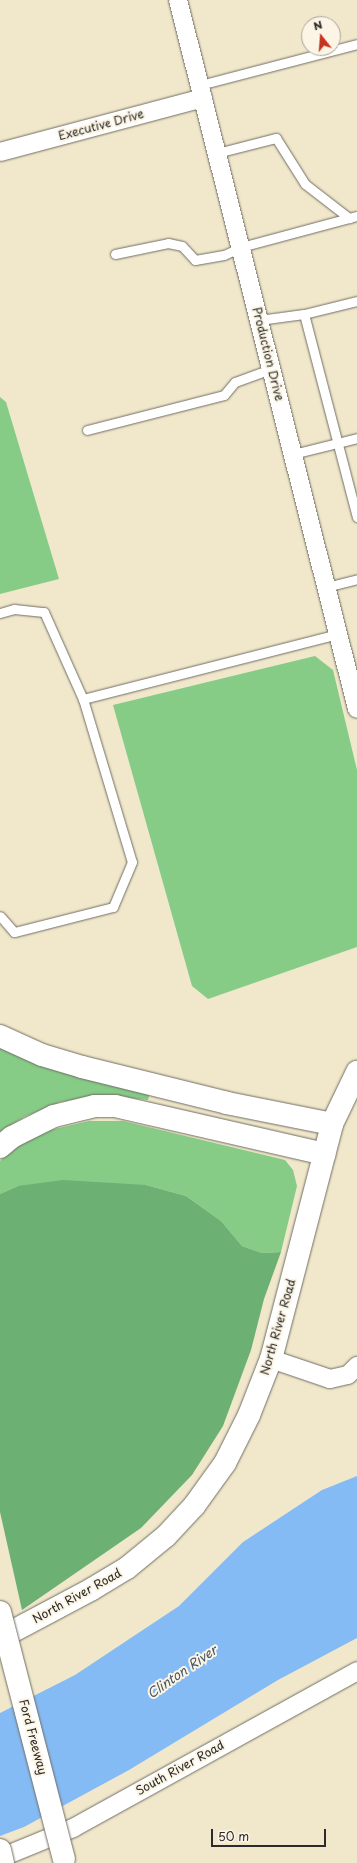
<!DOCTYPE html>
<style>
body{margin:0}
#map{position:relative;width:357px;height:1863px;overflow:hidden;background:#f1e8cc;font-family:"Playpen Sans",sans-serif}
div>[style]{position:absolute}
.green>*{inset:0;background:#86cc87}
.forest>*{inset:0;background:#6cb074}
.water>*{inset:0;background:#85bbf4}
.roads{filter:drop-shadow(0 0 1px #706d63) drop-shadow(0 0 1px #706d63)}
.lane>*{height:9px;margin:-4.5px;padding:0 4.5px;transform-origin:4.5px;border-radius:4.5px;background:#fff}
.street>*{height:18px;margin:-9px;padding:0 9px;transform-origin:9px;border-radius:9px;background:#fff}
.secondary>*{height:22px;margin:-11px;padding:0 11px;transform-origin:11px;border-radius:11px;background:#fff}
.highway>*{height:22px;margin:-11px;padding:0 11px;transform-origin:11px;border-radius:11px;background:#fff}
.bridges{filter:drop-shadow(0 0 1px #706d63) drop-shadow(0 0 1px #706d63)}
.highway-bridge>*{height:22px;margin:-11px;padding:0 11px;transform-origin:11px;border-radius:11px;background:#fff}
span{translate:-50% -50%;white-space:nowrap;text-align:center;line-height:1.15;-webkit-text-stroke:4px #fcf5e5;paint-order:stroke}
.street-label{font-size:12px;color:#2b2b2b}
.water-label{font-size:13px;color:#465667;font-style:italic}
.north{position:absolute;left:301px;top:16px;width:40px;height:40px;box-sizing:border-box;background:#fcf5e5;border:1px solid #a8a49b;border-radius:50%;rotate:343deg;font-size:11px;font-weight:700;line-height:16px;text-align:center;color:#2b2b2b}
.north::after{content:'';display:block;margin:auto;width:14px;height:18px;background:#c8321e;clip-path:polygon(50% 0,100% 100%,50% 72%,0 100%)}
.scale{position:absolute;left:211px;top:1829px;width:115px;height:18px;box-sizing:border-box;border:2px solid #2b2b2b;border-top:0;padding-left:5px;font-size:12px;line-height:14px;white-space:nowrap;color:#2b2b2b;-webkit-text-stroke:3px #fcf5e5;paint-order:stroke}
</style>
<div id="map">
<div class="green">
<div style="clip-path:polygon(0 397px,6px 402px,59px 579px,0 594px)"></div>
<div style="clip-path:polygon(315px 656px,333px 670px,357px 770px,357px 947px,208px 999px,192px 986px,113px 705px)"></div>
<div style="clip-path:polygon(0 1044px,150px 1092px,148px 1100px,103px 1095px,60px 1102px,24px 1117px,0 1132px)"></div>
<div style="clip-path:polygon(89px 1121px,123px 1121px,285px 1160px,293px 1170px,297px 1186px,281px 1252px,262px 1253px,242px 1246px,221px 1221px,186px 1196px,146px 1185px,18px 1186px,0 1194px,0 1161px,8px 1152px,46px 1131px)"></div>
</div>
<div class="forest">
<div style="clip-path:polygon(63px 1180px,146px 1185px,186px 1196px,221px 1221px,242px 1246px,262px 1253px,281px 1252px,264px 1299px,251px 1350px,223px 1426px,192px 1475px,141px 1528px,22px 1610px,0 1512px,0 1194px,18px 1186px)"></div>
</div>
<div class="water">
<div style="clip-path:polygon(357px 1476px,357px 1638px,278px 1680px,129px 1770px,24px 1827px,0 1836px,0 1713px,75px 1675px,179px 1606px,243px 1542px,322px 1490px)"></div>
</div>
<div class="roads">
<div class="lane">
<div style="left:200px;top:85px;width:162px;rotate:-14.6deg"></div>
<div style="left:217px;top:153px;width:61px;rotate:-14.3deg"></div>
<div style="left:276px;top:138px;width:54px;rotate:57.8deg"></div>
<div style="left:305px;top:184px;width:56px;rotate:37.7deg"></div>
<div style="left:115px;top:254px;width:54px;rotate:-11.7deg"></div>
<div style="left:168px;top:243px;width:14px;rotate:12deg"></div>
<div style="left:182px;top:246px;width:19px;rotate:47deg"></div>
<div style="left:195px;top:260px;width:29px;rotate:-10deg"></div>
<div style="left:224px;top:255px;width:19px;rotate:-25deg"></div>
<div style="left:241px;top:247px;width:120px;rotate:-15deg"></div>
<div style="left:304px;top:314px;width:210px;rotate:75.4deg"></div>
<div style="left:259px;top:320px;width:45px;rotate:-7.6deg"></div>
<div style="left:304px;top:314px;width:55px;rotate:-13.8deg"></div>
<div style="left:87px;top:430px;width:141px;rotate:-14.3deg"></div>
<div style="left:224px;top:395px;width:17px;rotate:-50deg"></div>
<div style="left:235px;top:382px;width:38px;rotate:-20deg"></div>
<div style="left:293px;top:454px;width:66px;rotate:-14deg"></div>
<div style="left:326px;top:587px;width:32px;rotate:-14deg"></div>
<div style="left:0;top:613px;width:15px;rotate:-16deg"></div>
<div style="left:14px;top:609px;width:30px;rotate:6deg"></div>
<div style="left:44px;top:612px;width:95px;rotate:65.9deg"></div>
<div style="left:83px;top:699px;width:170px;rotate:73.3deg"></div>
<div style="left:132px;top:862px;width:49px;rotate:112.9deg"></div>
<div style="left:113px;top:907px;width:102px;rotate:165.8deg"></div>
<div style="left:14px;top:932px;width:21px;rotate:-131deg"></div>
<div style="left:83px;top:699px;width:263px;rotate:-14.3deg"></div>
</div>
<div class="street">
<div style="left:178px;top:0;width:731px;rotate:75.83deg"></div>
<div style="left:0;top:152px;width:210px;rotate:-14.9deg"></div>
<div style="left:271px;top:1359px;width:62px;rotate:18.7deg"></div>
<div style="left:330px;top:1379px;width:18px;rotate:-13deg"></div>
<div style="left:348px;top:1375px;width:13px;rotate:-45deg"></div>
<div style="left:0;top:1858px;width:79px;rotate:-22.3deg"></div>
<div style="left:73px;top:1828px;width:325px;rotate:-28.9deg"></div>
</div>
<div class="secondary">
<div style="left:0;top:1638px;width:104px;rotate:-28deg"></div>
<div style="left:92px;top:1589px;width:41px;rotate:-31deg"></div>
<div style="left:127px;top:1568px;width:50px;rotate:-39.4deg"></div>
<div style="left:166px;top:1536px;width:41px;rotate:-47deg"></div>
<div style="left:194px;top:1506px;width:53px;rotate:-54.2deg"></div>
<div style="left:225px;top:1463px;width:54px;rotate:-63.4deg"></div>
<div style="left:249px;top:1415px;width:60px;rotate:-68.6deg"></div>
<div style="left:271px;top:1359px;width:243px;rotate:-75.4deg"></div>
<div style="left:332px;top:1124px;width:58px;rotate:-64.3deg"></div>
</div>
<div class="highway">
<div style="left:0;top:1036px;width:46px;rotate:24.3deg"></div>
<div style="left:42px;top:1055px;width:42px;rotate:16.7deg"></div>
<div style="left:82px;top:1067px;width:149px;rotate:13.9deg"></div>
<div style="left:227px;top:1103px;width:107px;rotate:11.3deg"></div>
<div style="left:0;top:1147px;width:16px;rotate:-40deg"></div>
<div style="left:12px;top:1137px;width:47px;rotate:-26.6deg"></div>
<div style="left:54px;top:1116px;width:42px;rotate:-13.7deg"></div>
<div style="left:95px;top:1106px;width:20px"></div>
<div style="left:115px;top:1106px;width:215px;rotate:12.9deg"></div>
</div>
</div>
<div class="bridges">
<div class="highway-bridge">
<div style="left:0;top:1612px;width:255px;rotate:75.5deg"></div>
<div style="left:0;top:1850px;width:13px;rotate:77deg"></div>
</div>
</div>
<div class="street-label">
<span style="left:101px;top:125px;rotate:-15deg">Executive Drive</span>
<span style="left:268px;top:354px;rotate:76deg">Production Drive</span>
<span style="left:278px;top:1327px;rotate:-74deg">North River Road</span>
<span style="left:77px;top:1596px;rotate:-29deg">North River Road</span>
<span style="left:33px;top:1737px;rotate:75deg">Ford Freeway</span>
<span style="left:180px;top:1768px;rotate:-29deg">South River Road</span>
</div>
<div class="water-label">
<span style="left:182px;top:1672px;rotate:-35deg">Clinton River</span>
</div>
<div class="north">N</div>
<div class="scale">50 m</div>
</div>
